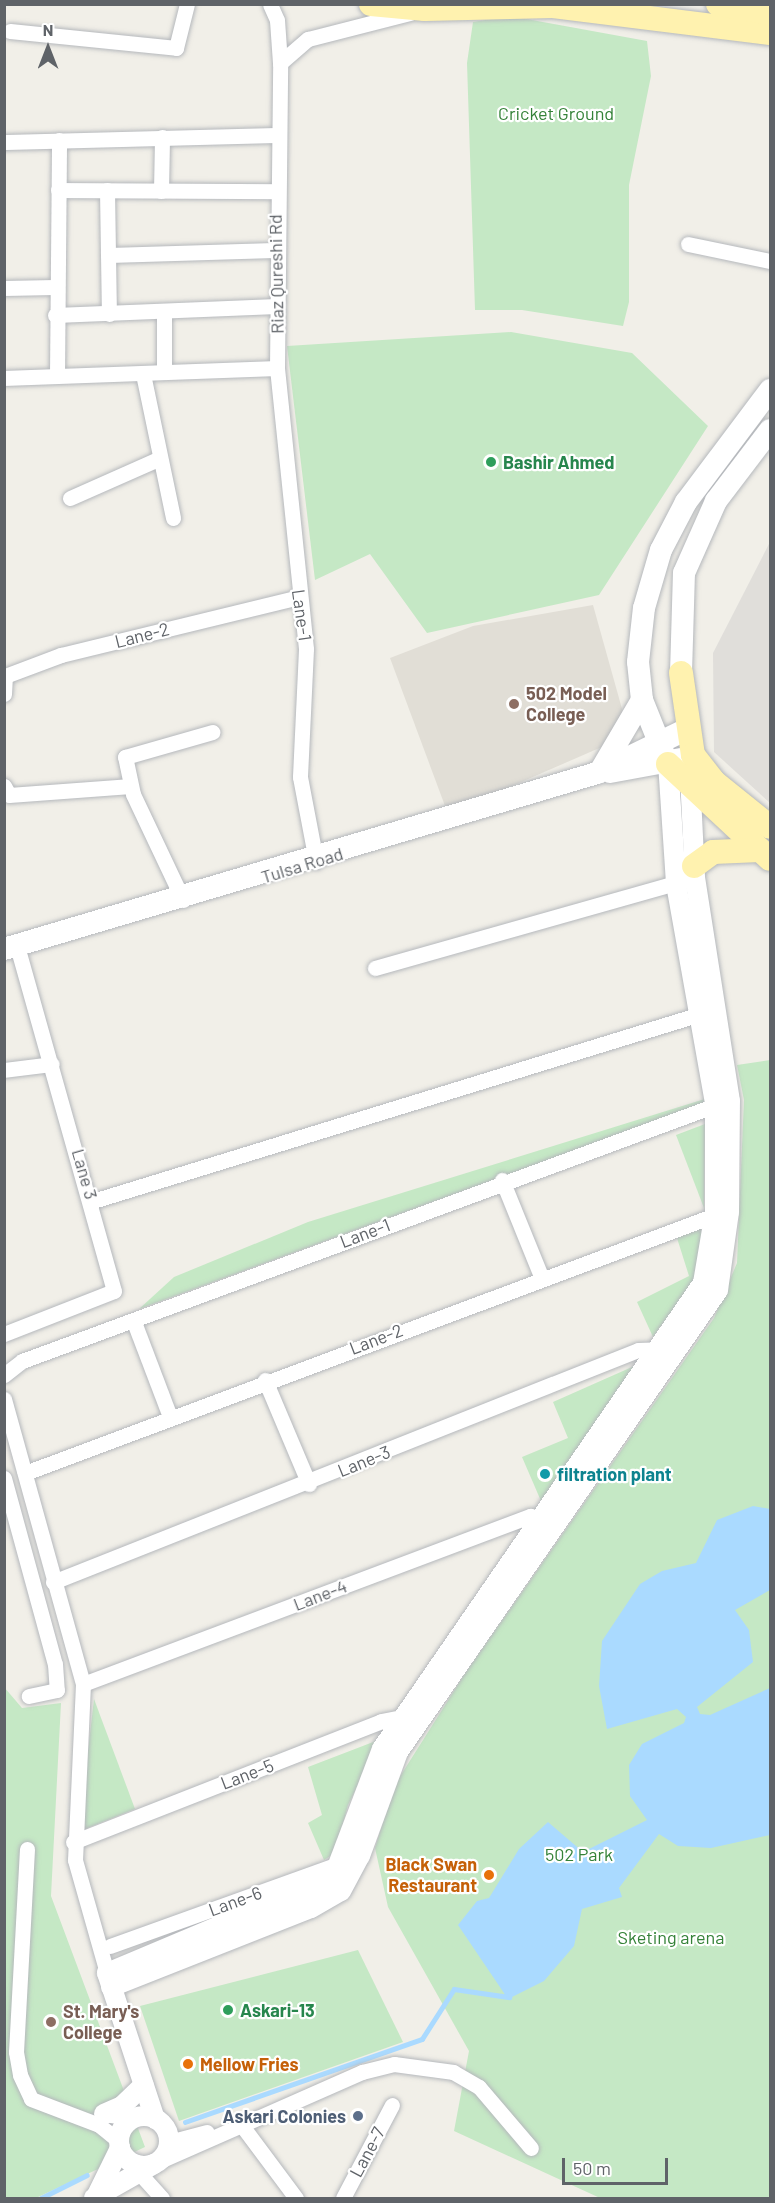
<!DOCTYPE html>
<style>
body{margin:0}
#map{position:relative;width:775px;height:2203px;overflow:hidden;background:#f1efe8;font-family:Barlow,sans-serif}
div>[style]{position:absolute}
.industrial>*{inset:0;background:#e0deda}
.education>*{inset:0;background:#e1ded6}
.green>*{inset:0;background:#c5e8c5}
.water>*{inset:0;background:#aadaff}
.stream>*{height:4.5px;margin:-2.25px;padding:0 2.25px;transform-origin:2.25px;border-radius:2.25px;background:#aadaff}
.roads{filter:drop-shadow(0 0 2px #b5b8bc) drop-shadow(0 0 2px #b5b8bc)}
.minor>*{height:15px;margin:-7.5px;padding:0 7.5px;transform-origin:7.5px;border-radius:7.5px;background:#fff}
.tertiary>*{height:20px;margin:-10px;padding:0 10px;transform-origin:10px;border-radius:10px;background:#fff}
.tertiary>.ring{margin:-10px;padding:0;box-sizing:content-box;background:none;border:20px solid #fff;border-radius:50%}
.secondary>*{height:22px;margin:-11px;padding:0 11px;transform-origin:11px;border-radius:11px;background:#fff}
.primary>*{height:24px;margin:-12px;padding:0 12px;transform-origin:12px;border-radius:12px;background:#fff2af}
.dots>*{width:16px;height:16px;translate:-50% -50%;box-sizing:border-box;border:3px solid #fff;border-radius:50%}
span{translate:-50% -50%;white-space:nowrap;text-align:center;line-height:1.15;-webkit-text-stroke:4.5px #fff;paint-order:stroke}
.park-label{font-size:18px;color:#348238}
.street-label{font-size:18px;color:#5f6368}
.leisure-label{font-size:18px;color:#27864d;font-weight:700}
.left{translate:0 -50%;text-align:left}
.education-label{font-size:18px;color:#785e54;font-weight:700}
.culture-label{font-size:18px;color:#0d838f;font-weight:700}
.food-label{font-size:18px;color:#c56008;font-weight:700}
.right{translate:-100% -50%;text-align:right}
.service-label{font-size:18px;color:#4e5e75;font-weight:700}
.frame{position:absolute;inset:0;border:6px solid #5f6368;pointer-events:none}
.north{position:absolute;left:18px;top:18px;width:60px;height:60px;-webkit-text-stroke:4px #fff;paint-order:stroke;rotate:0deg;font-size:16px;font-weight:700;line-height:24px;text-align:center;color:#5f6368}
.north::after{content:'';display:block;margin:auto;width:21px;height:27px;background:#5f6368;clip-path:polygon(50% 0,100% 100%,50% 72%,0 100%)}
.scale{position:absolute;left:562px;top:2158px;width:106px;height:27px;box-sizing:border-box;border:3px solid #5f6368;border-top:0;padding-left:8px;font-size:18px;line-height:21px;white-space:nowrap;color:#5f6368;-webkit-text-stroke:4px #fff;paint-order:stroke}
</style>
<div id="map">
<div class="industrial">
<div style="clip-path:polygon(770px 542px,770px 803px,714px 752px,713px 653px)"></div>
</div>
<div class="education">
<div style="clip-path:polygon(593px 605px,624px 716px,604px 746px,448px 814px,390px 658px,473px 626px)"></div>
</div>
<div class="green">
<div style="clip-path:polygon(510px 16px,647px 41px,651px 76px,629px 185px,629px 302px,623px 326px,522px 310px,475px 310px,467px 63px,473px 22px)"></div>
<div style="clip-path:polygon(511px 332px,632px 353px,708px 426px,599px 595px,427px 633px,370px 554px,315px 580px,287px 346px)"></div>
<div style="clip-path:polygon(770px 1060px,770px 2198px,600px 2198px,454px 2131px,469px 2051px,388px 1907px,375px 1848px,394px 1786px,464px 1675px,714px 1318px,737px 1263px,744px 1100px,737px 1065px)"></div>
<div style="clip-path:polygon(708px 1098px,707px 1102px,139px 1309px,174px 1277px,308px 1222px)"></div>
<div style="clip-path:polygon(705px 1124px,704px 1208px,676px 1135px)"></div>
<div style="clip-path:polygon(704px 1225px,694px 1280px,653px 1337px,637px 1302px,689px 1276px,677px 1238px)"></div>
<div style="clip-path:polygon(641px 1363px,541px 1501px,522px 1457px,568px 1438px,553px 1402px)"></div>
<div style="clip-path:polygon(4px 1687px,22px 1708px,61px 1703px,51px 1896px,145px 2147px,36px 2198px,5px 2198px)"></div>
<div style="clip-path:polygon(94px 1699px,135px 1809px,85px 1829px,80px 1822px)"></div>
<div style="clip-path:polygon(381px 1739px,348px 1805px,335px 1853px,324px 1860px,308px 1823px,322px 1815px,308px 1767px)"></div>
<div style="clip-path:polygon(358px 1950px,403px 2042px,179px 2121px,140px 2006px)"></div>
</div>
<div class="water">
<div style="clip-path:polygon(753px 1506px,770px 1509px,770px 1590px,735px 1610px,749px 1630px,753px 1662px,697px 1707px,700px 1714px,710px 1715px,770px 1688px,770px 1835px,711px 1848px,678px 1846px,659px 1834px,619px 1888px,622px 1897px,582px 1909px,574px 1946px,544px 1981px,508px 1999px,458px 1925px,477px 1901px,489px 1898px,519px 1849px,548px 1822px,583px 1852px,647px 1820px,630px 1796px,629px 1765px,642px 1744px,684px 1723px,686px 1717px,677px 1709px,607px 1729px,599px 1686px,602px 1641px,640px 1584px,662px 1571px,696px 1563px,717px 1520px)"></div>
</div>
<div class="stream">
<div style="left:185px;top:2122px;width:251px;rotate:-19.3deg"></div>
<div style="left:422px;top:2039px;width:59px;rotate:-57.4deg"></div>
<div style="left:454px;top:1989px;width:56px;rotate:8.3deg"></div>
<div style="left:41px;top:2198px;width:51px;rotate:-26.6deg"></div>
</div>
<div class="roads">
<div class="minor">
<div style="left:10px;top:31px;width:167px;rotate:5.8deg"></div>
<div style="left:176px;top:48px;width:45px;rotate:-76deg"></div>
<div style="left:280px;top:63px;width:37px;rotate:-41deg"></div>
<div style="left:308px;top:39px;width:105px;rotate:-14.3deg"></div>
<div style="left:4px;top:142px;width:274px;rotate:-1.5deg"></div>
<div style="left:58px;top:190px;width:218px;rotate:0.3deg"></div>
<div style="left:107px;top:190px;width:124px;rotate:89.1deg"></div>
<div style="left:161px;top:191px;width:54px;rotate:-88.9deg"></div>
<div style="left:688px;top:244px;width:84px;rotate:11.7deg"></div>
<div style="left:108px;top:255px;width:167px;rotate:-1.7deg"></div>
<div style="left:4px;top:288px;width:51px;rotate:-1.1deg"></div>
<div style="left:164px;top:313px;width:58px;rotate:90deg"></div>
<div style="left:55px;top:315px;width:222px;rotate:-2.3deg"></div>
<div style="left:277px;top:368px;width:282px;rotate:84.1deg"></div>
<div style="left:306px;top:649px;width:128px;rotate:92.7deg"></div>
<div style="left:300px;top:777px;width:86px;rotate:79.2deg"></div>
<div style="left:143px;top:374px;width:147px;rotate:78.2deg"></div>
<div style="left:57px;top:376px;width:236px;rotate:-89.5deg"></div>
<div style="left:4px;top:378px;width:273px;rotate:-2.1deg"></div>
<div style="left:277px;top:368px;width:305px;rotate:-89.4deg"></div>
<div style="left:280px;top:63px;width:43px;rotate:-94deg"></div>
<div style="left:277px;top:20px;width:17px;rotate:-114deg"></div>
<div style="left:70px;top:498px;width:96px;rotate:-23.9deg"></div>
<div style="left:4px;top:694px;width:18px;rotate:-87deg"></div>
<div style="left:5px;top:676px;width:60px;rotate:-20.6deg"></div>
<div style="left:61px;top:655px;width:245px;rotate:-13.7deg"></div>
<div style="left:4px;top:786px;width:10px;rotate:61deg"></div>
<div style="left:9px;top:795px;width:122px;rotate:-4.2deg"></div>
<div style="left:183px;top:900px;width:117px;rotate:-115.3deg"></div>
<div style="left:133px;top:794px;width:38px;rotate:-102deg"></div>
<div style="left:125px;top:757px;width:91px;rotate:-15.9deg"></div>
<div style="left:375px;top:968px;width:323px;rotate:-15.8deg"></div>
<div style="left:4px;top:1070px;width:48px;rotate:-7.1deg"></div>
<div style="left:502px;top:1180px;width:104px;rotate:67.9deg"></div>
<div style="left:93px;top:1201px;width:646px;rotate:-17.12deg"></div>
<div style="left:134px;top:1322px;width:102px;rotate:69.2deg"></div>
<div style="left:4px;top:1334px;width:118px;rotate:-21.4deg"></div>
<div style="left:114px;top:1291px;width:358px;rotate:-105.7deg"></div>
<div style="left:4px;top:1375px;width:23px;rotate:-38deg"></div>
<div style="left:22px;top:1361px;width:748px;rotate:-20.25deg"></div>
<div style="left:265px;top:1380px;width:113px;rotate:67.1deg"></div>
<div style="left:4px;top:1399px;width:296px;rotate:74.5deg"></div>
<div style="left:83px;top:1684px;width:176px;rotate:92.6deg"></div>
<div style="left:75px;top:1860px;width:117px;rotate:74.2deg"></div>
<div style="left:25px;top:1473px;width:745px;rotate:-20.5deg"></div>
<div style="left:4px;top:1478px;width:193px;rotate:74.7deg"></div>
<div style="left:55px;top:1664px;width:26px;rotate:86deg"></div>
<div style="left:57px;top:1690px;width:29px;rotate:168deg"></div>
<div style="left:53px;top:1582px;width:629px;rotate:-21.63deg"></div>
<div style="left:638px;top:1350px;width:28px;rotate:-2deg"></div>
<div style="left:83px;top:1684px;width:478px;rotate:-20.6deg"></div>
<div style="left:530px;top:1516px;width:19px;rotate:16deg"></div>
<div style="left:73px;top:1842px;width:331px;rotate:-21.4deg"></div>
<div style="left:381px;top:1721px;width:31px;rotate:-11deg"></div>
<div style="left:27px;top:1849px;width:203px;rotate:93.1deg"></div>
<div style="left:16px;top:2052px;width:23px;rotate:80deg"></div>
<div style="left:20px;top:2075px;width:26px;rotate:65deg"></div>
<div style="left:31px;top:2099px;width:73px;rotate:20.9deg"></div>
<div style="left:99px;top:2125px;width:26px;rotate:39deg"></div>
<div style="left:110px;top:1946px;width:251px;rotate:-19.8deg"></div>
<div style="left:102px;top:2114px;width:32px;rotate:7deg"></div>
<div style="left:240px;top:2123px;width:94px;rotate:53.3deg"></div>
<div style="left:169px;top:2142px;width:39px;rotate:-15deg"></div>
<div style="left:160px;top:2161px;width:221px;rotate:-23.8deg"></div>
<div style="left:362px;top:2072px;width:33px;rotate:-14deg"></div>
<div style="left:394px;top:2064px;width:60px;rotate:7.7deg"></div>
<div style="left:453px;top:2072px;width:30px;rotate:30deg"></div>
<div style="left:479px;top:2087px;width:80px;rotate:49.6deg"></div>
<div style="left:142px;top:2176px;width:30px;rotate:48deg"></div>
<div style="left:343px;top:2198px;width:105px;rotate:-62.2deg"></div>
</div>
<div class="tertiary">
<div style="left:111px;top:1987px;width:215px;rotate:-21.6deg"></div>
<div style="left:311px;top:1908px;width:34px;rotate:-30deg"></div>
<div style="left:341px;top:1891px;width:40px;rotate:-62deg"></div>
<div style="left:360px;top:1856px;width:111px;rotate:-69.9deg"></div>
<div style="left:398px;top:1752px;width:562px;rotate:-55.29deg"></div>
<div style="left:718px;top:1290px;width:79px;rotate:-82deg"></div>
<div style="left:729px;top:1212px;width:111px;rotate:-89.5deg"></div>
<div style="left:730px;top:1101px;width:226px;rotate:-98.9deg"></div>
<div style="left:695px;top:878px;width:104px;rotate:-92.8deg"></div>
<div style="left:104px;top:2114px;width:20px;rotate:-24deg"></div>
<div style="left:122px;top:2106px;width:30px;rotate:-44deg"></div>
<div class="ring" style="left:119px;top:2116px;width:30px;height:30px"></div>
<div style="left:155px;top:2119px;width:154px;rotate:-108.2deg"></div>
<div style="left:107px;top:1973px;width:245px;rotate:-22.8deg"></div>
<div style="left:333px;top:1878px;width:138px;rotate:-69.2deg"></div>
<div style="left:382px;top:1749px;width:566px;rotate:-55.44deg"></div>
<div style="left:703px;top:1283px;width:72px;rotate:-80.4deg"></div>
<div style="left:715px;top:1212px;width:109px;rotate:-90deg"></div>
<div style="left:715px;top:1103px;width:223px;rotate:-100.1deg"></div>
<div style="left:676px;top:883px;width:119px;rotate:-93.8deg"></div>
<div style="left:96px;top:2197px;width:55px;rotate:-63.9deg"></div>
<div style="left:94px;top:2198px;width:69px;rotate:-29.5deg"></div>
</div>
<div class="secondary">
<div style="left:681px;top:673px;width:100px;rotate:-88.3deg"></div>
<div style="left:684px;top:573px;width:79px;rotate:-66deg"></div>
<div style="left:716px;top:501px;width:89px;rotate:-52.7deg"></div>
<div style="left:665px;top:757px;width:61px;rotate:-112deg"></div>
<div style="left:642px;top:700px;width:38px;rotate:-96deg"></div>
<div style="left:638px;top:662px;width:54px;rotate:-83.7deg"></div>
<div style="left:644px;top:608px;width:60px;rotate:-73.7deg"></div>
<div style="left:661px;top:550px;width:54px;rotate:-62.5deg"></div>
<div style="left:686px;top:502px;width:140px;rotate:-53.1deg"></div>
<div style="left:602px;top:768px;width:79px;rotate:-59.5deg"></div>
<div style="left:610px;top:772px;width:72px;rotate:-10.4deg"></div>
<div style="left:4px;top:949px;width:619px;rotate:-16.53deg"></div>
<div style="left:597px;top:773px;width:100px;rotate:-26.1deg"></div>
</div>
<div class="primary">
<div style="left:371px;top:4px;width:54px;rotate:5.3deg"></div>
<div style="left:425px;top:9px;width:128px;rotate:-1.3deg"></div>
<div style="left:553px;top:6px;width:219px;rotate:7.1deg"></div>
<div style="left:718px;top:4px;width:53px;rotate:9.8deg"></div>
<div style="left:681px;top:673px;width:83px;rotate:81.7deg"></div>
<div style="left:693px;top:755px;width:33px;rotate:52deg"></div>
<div style="left:713px;top:781px;width:73px;rotate:38.9deg"></div>
<div style="left:668px;top:764px;width:139px;rotate:43deg"></div>
<div style="left:694px;top:866px;width:24px;rotate:-36deg"></div>
<div style="left:713px;top:852px;width:47px;rotate:-2.4deg"></div>
</div>
</div>
<div class="dots">
<div style="left:491px;top:462px;background:#2e9e5b"></div>
<div style="left:514px;top:704px;background:#8d6e63"></div>
<div style="left:545px;top:1474px;background:#0f9aa8"></div>
<div style="left:489px;top:1875px;background:#e8710a"></div>
<div style="left:228px;top:2010px;background:#2e9e5b"></div>
<div style="left:51px;top:2022px;background:#8d6e63"></div>
<div style="left:188px;top:2064px;background:#e8710a"></div>
<div style="left:358px;top:2116px;background:#5c6f8a"></div>
</div>
<div class="park-label">
<span style="left:556px;top:113px">Cricket Ground</span>
<span style="left:579px;top:1854px">502 Park</span>
<span style="left:671px;top:1937px">Sketing arena</span>
</div>
<div class="street-label">
<span style="left:276px;top:274px;rotate:-91deg">Riaz Qureshi Rd</span>
<span style="left:302px;top:615px;rotate:82deg">Lane-1</span>
<span style="left:142px;top:635px;rotate:-14deg">Lane-2</span>
<span style="left:302px;top:865px;rotate:-17deg">Tulsa Road</span>
<span style="left:85px;top:1174px;rotate:74deg">Lane 3</span>
<span style="left:365px;top:1233px;rotate:-21deg">Lane-1</span>
<span style="left:376px;top:1339px;rotate:-21deg">Lane-2</span>
<span style="left:364px;top:1461px;rotate:-22deg">Lane-3</span>
<span style="left:320px;top:1595px;rotate:-21deg">Lane-4</span>
<span style="left:247px;top:1774px;rotate:-21deg">Lane-5</span>
<span style="left:235px;top:1901px;rotate:-20deg">Lane-6</span>
<span style="left:367px;top:2152px;rotate:-62deg">Lane-7</span>
</div>
<div class="leisure-label">
<span class="left" style="left:503px;top:462px">Bashir Ahmed</span>
<span class="left" style="left:240px;top:2010px">Askari-13</span>
</div>
<div class="education-label">
<span class="left" style="left:526px;top:704px">502 Model<br>College</span>
<span class="left" style="left:63px;top:2022px">St. Mary's<br>College</span>
</div>
<div class="culture-label">
<span class="left" style="left:557px;top:1474px">filtration plant</span>
</div>
<div class="food-label">
<span class="right" style="left:477px;top:1875px">Black Swan<br>Restaurant</span>
<span class="left" style="left:200px;top:2064px">Mellow Fries</span>
</div>
<div class="service-label">
<span class="right" style="left:346px;top:2116px">Askari Colonies</span>
</div>
<div class="frame"></div>
<div class="north">N</div>
<div class="scale">50 m</div>
</div>
